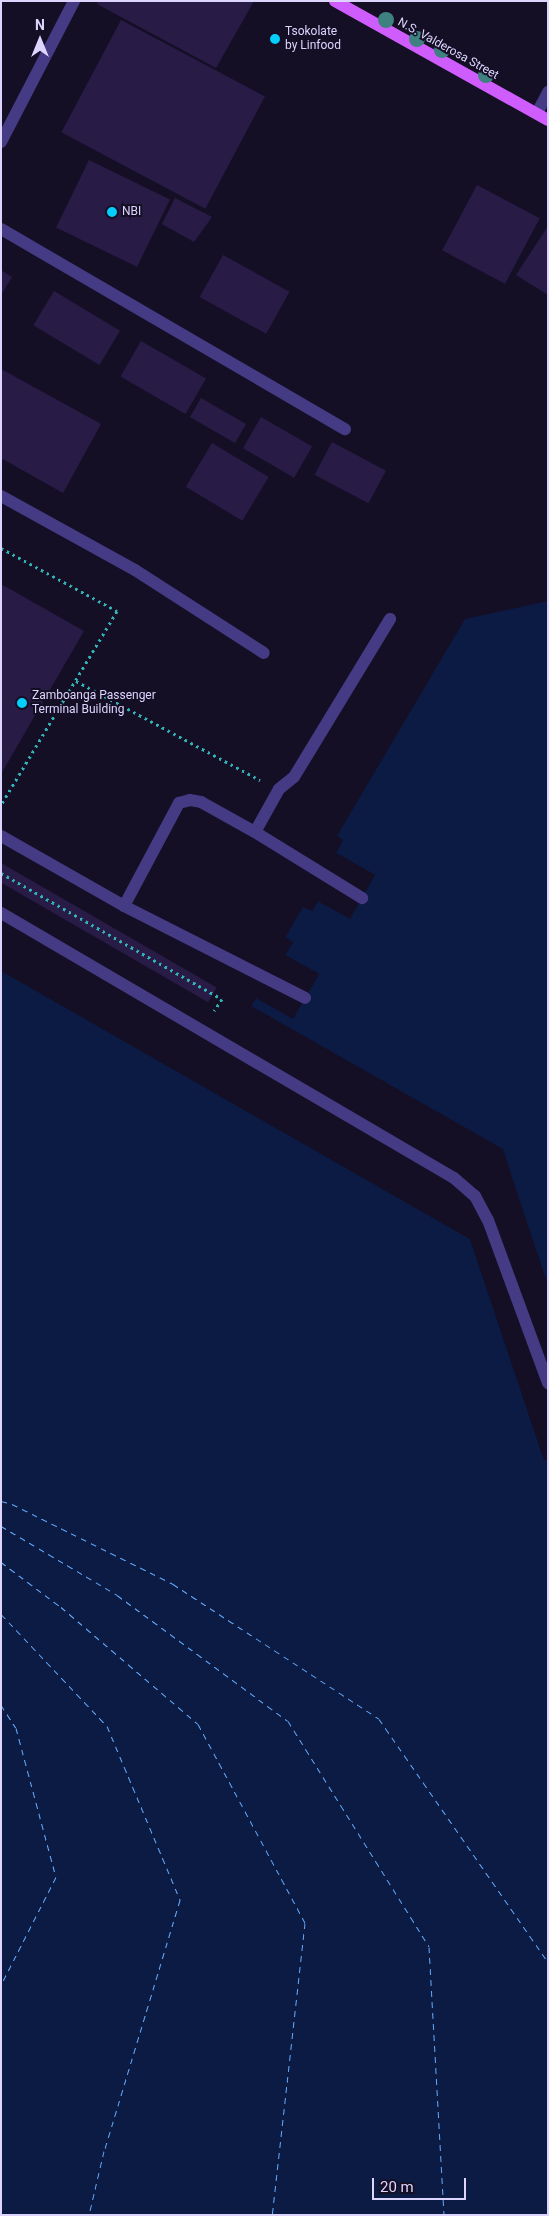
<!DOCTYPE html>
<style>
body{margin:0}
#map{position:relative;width:549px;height:2216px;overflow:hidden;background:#150f26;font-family:Roboto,sans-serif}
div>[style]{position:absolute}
.water>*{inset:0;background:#0b1b44}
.pier>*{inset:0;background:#150f26}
.ferry>*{height:1px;margin-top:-0.5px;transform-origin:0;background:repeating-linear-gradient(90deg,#64aafd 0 6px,transparent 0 11px)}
.building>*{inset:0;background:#281c47;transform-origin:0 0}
.path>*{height:3px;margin-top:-1.5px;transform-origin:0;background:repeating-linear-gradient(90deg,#31b3b7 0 2.5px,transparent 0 6.5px)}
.minor>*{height:12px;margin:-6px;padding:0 6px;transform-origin:6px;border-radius:6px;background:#443b84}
.major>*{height:12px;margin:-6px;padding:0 6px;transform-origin:6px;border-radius:6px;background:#cf5dfd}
.trees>*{width:16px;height:16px;margin:-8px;border-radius:50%;background:#3f8180}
.dots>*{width:14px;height:14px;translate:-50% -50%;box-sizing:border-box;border:2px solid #150f26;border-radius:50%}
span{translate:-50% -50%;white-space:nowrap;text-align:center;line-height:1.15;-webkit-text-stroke:4px #150f26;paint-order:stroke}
.poi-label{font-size:12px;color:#ddd5fe}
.left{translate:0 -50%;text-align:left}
.street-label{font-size:12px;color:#ddd5fe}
.frame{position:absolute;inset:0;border:2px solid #ddd5fe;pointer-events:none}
.north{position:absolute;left:15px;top:15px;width:50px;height:50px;-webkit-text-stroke:4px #150f26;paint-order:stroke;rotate:0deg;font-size:14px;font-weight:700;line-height:20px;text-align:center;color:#ddd5fe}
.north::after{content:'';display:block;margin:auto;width:18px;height:22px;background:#ddd5fe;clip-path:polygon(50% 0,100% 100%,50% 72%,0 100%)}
.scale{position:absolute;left:372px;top:2178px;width:94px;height:22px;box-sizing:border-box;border:2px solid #ddd5fe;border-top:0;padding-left:6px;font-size:15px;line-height:18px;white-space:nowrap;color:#ddd5fe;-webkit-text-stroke:4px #150f26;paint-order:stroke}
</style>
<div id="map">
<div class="water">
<div style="clip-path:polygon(548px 601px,548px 1285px,502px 1149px,251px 1006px,256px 998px,293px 1018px,319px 974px,285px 955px,293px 943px,285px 938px,303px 906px,312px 911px,318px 901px,350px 918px,375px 875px,336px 853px,343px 840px,337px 836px,465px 619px)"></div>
<div style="clip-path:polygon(1px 971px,470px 1239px,544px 1460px,548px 1459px,548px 2215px,1px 2215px)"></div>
</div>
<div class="pier">
<div style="clip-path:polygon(335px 835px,343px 840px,336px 853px,375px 875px,350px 919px,318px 901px,312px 911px,303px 907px,285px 937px,293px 942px,285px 955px,319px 974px,293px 1019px,256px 998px,251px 1006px,503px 1149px,548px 1288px,500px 1151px,249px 1007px,256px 995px,292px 1015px,315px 975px,283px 957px,290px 943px,283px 939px,283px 937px,301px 905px,311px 908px,318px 898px,349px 915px,372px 876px,334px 854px,340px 841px)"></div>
<div style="clip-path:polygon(162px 1060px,471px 1237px,548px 1459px,544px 1460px,470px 1239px,161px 1062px)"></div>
</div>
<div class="ferry">
<div style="left:1px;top:1501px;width:11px;rotate:15deg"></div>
<div style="left:12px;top:1504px;width:180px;rotate:26.4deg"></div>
<div style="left:173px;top:1584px;width:246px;rotate:33.2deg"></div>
<div style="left:379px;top:1719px;width:296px;rotate:55.2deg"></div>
<div style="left:1px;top:1526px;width:135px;rotate:30.7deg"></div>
<div style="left:117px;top:1595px;width:212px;rotate:36.4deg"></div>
<div style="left:288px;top:1721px;width:266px;rotate:58deg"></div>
<div style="left:429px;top:1947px;width:268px;rotate:86.8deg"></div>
<div style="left:1px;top:1562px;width:75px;rotate:36.9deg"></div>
<div style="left:61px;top:1607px;width:180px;rotate:40.5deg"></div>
<div style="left:198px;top:1724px;width:226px;rotate:61.7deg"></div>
<div style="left:305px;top:1923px;width:294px;rotate:96.4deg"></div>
<div style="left:1px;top:1614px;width:154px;rotate:46.6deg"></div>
<div style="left:107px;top:1726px;width:189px;rotate:67.2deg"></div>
<div style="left:180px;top:1900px;width:262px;rotate:106.8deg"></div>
<div style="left:104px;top:2151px;width:66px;rotate:103.2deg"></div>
<div style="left:1px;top:1705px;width:27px;rotate:57deg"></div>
<div style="left:16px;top:1728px;width:154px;rotate:75deg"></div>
<div style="left:56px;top:1877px;width:121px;rotate:117deg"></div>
</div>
<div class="building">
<div style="clip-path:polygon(98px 1px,254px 1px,216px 68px,97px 4px)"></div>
<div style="left:121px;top:20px;width:163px;height:127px;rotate:28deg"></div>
<div style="left:89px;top:160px;width:90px;height:75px;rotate:26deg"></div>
<div style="left:477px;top:185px;width:71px;height:74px;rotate:28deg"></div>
<div style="clip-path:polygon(175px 198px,212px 217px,194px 242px,162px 224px)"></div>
<div style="clip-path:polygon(548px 226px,548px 295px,516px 275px)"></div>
<div style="left:223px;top:255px;width:76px;height:48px;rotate:29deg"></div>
<div style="clip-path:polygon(1px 270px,12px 277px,1px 295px)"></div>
<div style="left:54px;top:291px;width:77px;height:40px;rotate:31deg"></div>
<div style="left:141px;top:341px;width:75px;height:41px;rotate:30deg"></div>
<div style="clip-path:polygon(1px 369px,101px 424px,63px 493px,1px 458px)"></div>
<div style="left:201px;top:398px;width:52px;height:22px;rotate:30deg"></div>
<div style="left:261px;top:417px;width:59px;height:36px;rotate:30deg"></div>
<div style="left:332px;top:442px;width:61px;height:37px;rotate:28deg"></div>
<div style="left:212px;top:443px;width:66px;height:51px;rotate:31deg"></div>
<div style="clip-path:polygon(1px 584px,84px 631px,1px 774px)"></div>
<div style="left:1px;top:863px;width:249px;height:17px;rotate:30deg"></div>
</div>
<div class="path">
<div style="left:1px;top:548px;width:132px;rotate:28.5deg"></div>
<div style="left:117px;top:611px;width:226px;rotate:120.9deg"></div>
<div style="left:76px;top:681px;width:209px;rotate:28.3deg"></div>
<div style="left:1px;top:873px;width:254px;rotate:29.7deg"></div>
<div style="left:222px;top:999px;width:14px;rotate:124deg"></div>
</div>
<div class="minor">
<div style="left:537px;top:113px;width:24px;rotate:-62deg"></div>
<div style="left:1px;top:142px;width:159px;rotate:-62.6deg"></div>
<div style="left:1px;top:229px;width:398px;rotate:30.2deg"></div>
<div style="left:1px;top:496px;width:153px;rotate:28.9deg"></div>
<div style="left:135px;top:570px;width:153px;rotate:32.8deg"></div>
<div style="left:255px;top:832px;width:49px;rotate:-60.8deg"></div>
<div style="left:279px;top:789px;width:19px;rotate:-39deg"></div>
<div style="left:294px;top:777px;width:185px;rotate:-58.7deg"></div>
<div style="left:1px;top:836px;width:142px;rotate:29.6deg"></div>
<div style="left:124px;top:906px;width:203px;rotate:26.9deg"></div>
<div style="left:124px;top:906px;width:117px;rotate:-61.9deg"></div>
<div style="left:179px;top:803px;width:11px;rotate:-15deg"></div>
<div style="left:190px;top:800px;width:11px;rotate:10deg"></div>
<div style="left:201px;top:802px;width:62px;rotate:29.1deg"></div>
<div style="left:255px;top:832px;width:126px;rotate:31.7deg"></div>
<div style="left:1px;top:913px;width:525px;rotate:30.33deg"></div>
<div style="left:454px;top:1178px;width:28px;rotate:41deg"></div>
<div style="left:475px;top:1196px;width:27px;rotate:62deg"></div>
<div style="left:488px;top:1220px;width:174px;rotate:69.8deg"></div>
</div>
<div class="major">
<div style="left:335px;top:1px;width:244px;rotate:29.2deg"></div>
</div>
<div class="trees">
<div style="left:386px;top:20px"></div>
<div style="left:417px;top:39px"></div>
<div style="left:442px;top:50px"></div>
<div style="left:486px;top:75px"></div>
</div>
<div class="dots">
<div style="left:275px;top:39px;background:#03cefc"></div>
<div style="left:112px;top:212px;background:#03cefc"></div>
<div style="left:22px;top:703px;background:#03cefc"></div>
</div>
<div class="poi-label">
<span class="left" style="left:285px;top:39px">Tsokolate<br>by Linfood</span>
<span class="left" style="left:122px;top:212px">NBI</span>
<span class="left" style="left:32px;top:703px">Zamboanga Passenger<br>Terminal Building</span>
</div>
<div class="street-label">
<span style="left:448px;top:49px;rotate:29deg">N.S. Valderosa Street</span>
</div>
<div class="frame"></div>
<div class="north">N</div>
<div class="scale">20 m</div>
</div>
